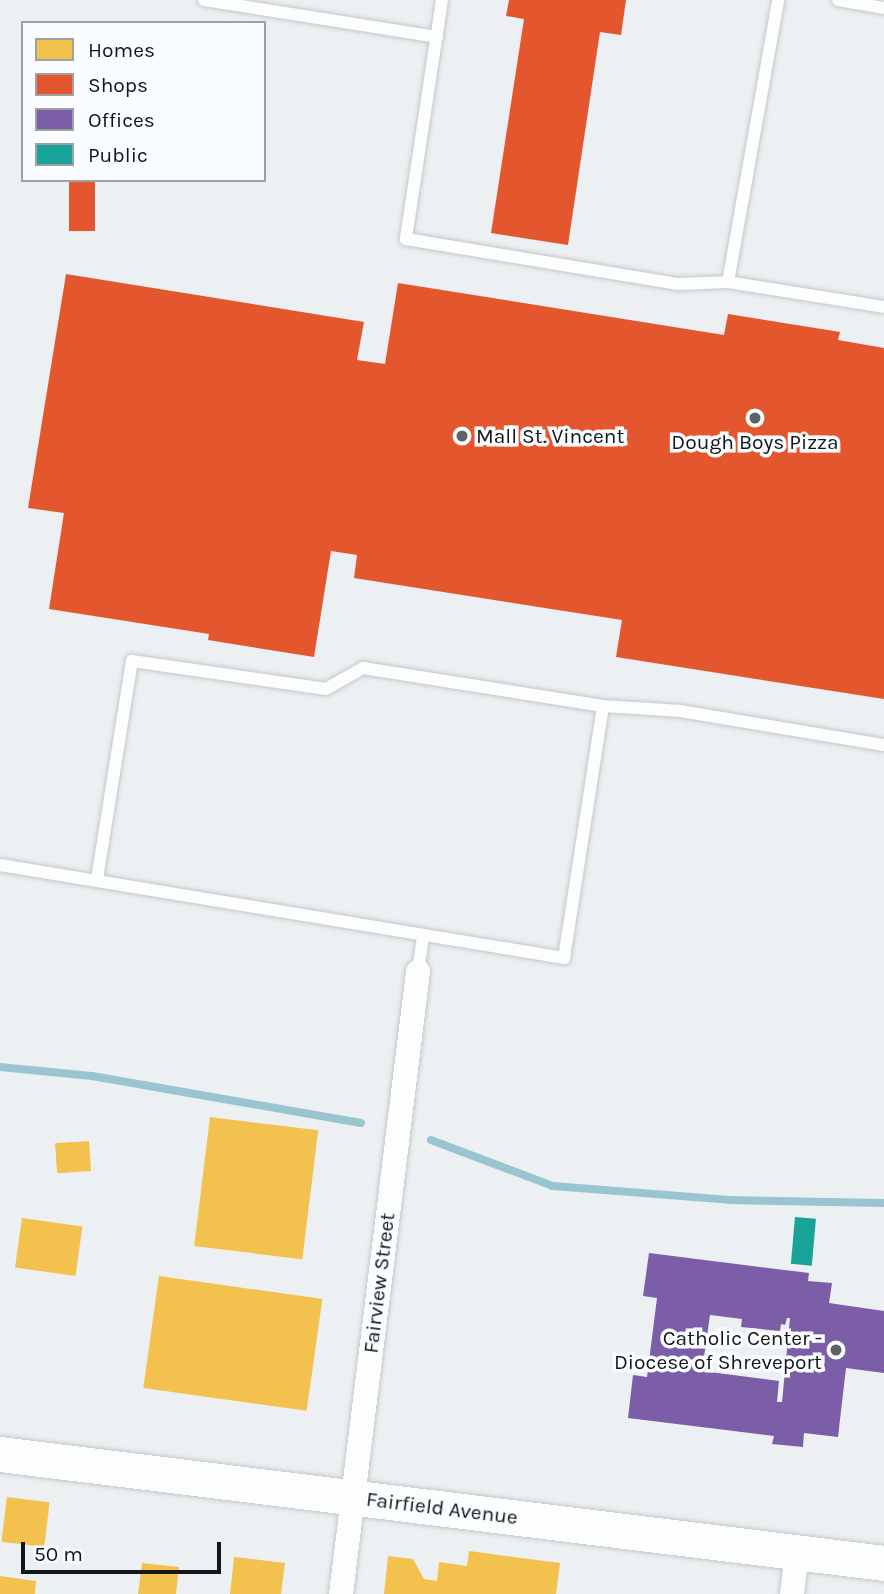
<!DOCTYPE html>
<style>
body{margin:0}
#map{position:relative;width:884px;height:1594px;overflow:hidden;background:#edf0f2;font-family:Karla,sans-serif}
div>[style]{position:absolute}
.homes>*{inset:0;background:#f2c14e;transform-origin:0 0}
.shops>*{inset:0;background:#e4572e;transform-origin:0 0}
.offices>*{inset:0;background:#7b5ea7}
.public>*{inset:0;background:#17a398;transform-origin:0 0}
.stream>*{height:8px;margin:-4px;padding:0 4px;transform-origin:4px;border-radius:4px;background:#98c5cf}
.roads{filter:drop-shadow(0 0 2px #c5c8ca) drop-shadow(0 0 2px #c5c8ca)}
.lane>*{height:12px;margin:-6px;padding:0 6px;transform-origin:6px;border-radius:6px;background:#fcfdfd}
.street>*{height:24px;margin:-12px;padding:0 12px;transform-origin:12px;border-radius:12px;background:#fcfdfd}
.secondary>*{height:35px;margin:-17.5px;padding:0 17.5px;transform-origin:17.5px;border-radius:17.5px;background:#fcfdfd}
.dots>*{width:19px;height:19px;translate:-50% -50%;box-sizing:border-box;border:4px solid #fafdff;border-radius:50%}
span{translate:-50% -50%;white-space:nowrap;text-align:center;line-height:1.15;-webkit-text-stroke:7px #fafdff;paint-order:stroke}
.poi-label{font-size:21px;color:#131517}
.left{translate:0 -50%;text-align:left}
.right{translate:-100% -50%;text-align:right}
.street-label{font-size:21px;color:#131517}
.legend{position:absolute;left:21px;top:21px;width:245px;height:161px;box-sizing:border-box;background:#fafdff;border:2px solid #9ea0a2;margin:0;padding:9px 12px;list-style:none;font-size:21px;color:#131517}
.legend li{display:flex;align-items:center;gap:14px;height:35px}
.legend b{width:35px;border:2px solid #9ea0a2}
.scale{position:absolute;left:21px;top:1542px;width:200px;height:32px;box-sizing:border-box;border:4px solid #131517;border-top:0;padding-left:9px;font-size:21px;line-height:24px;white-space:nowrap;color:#131517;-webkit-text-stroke:5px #fafdff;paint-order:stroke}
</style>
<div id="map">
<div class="homes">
<div style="left:210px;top:1117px;width:109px;height:130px;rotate:7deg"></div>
<div style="left:89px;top:1141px;width:30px;height:34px;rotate:86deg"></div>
<div style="left:22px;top:1218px;width:61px;height:50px;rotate:8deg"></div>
<div style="left:159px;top:1276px;width:165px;height:113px;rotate:8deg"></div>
<div style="left:7px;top:1497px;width:43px;height:45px;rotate:7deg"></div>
<div style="clip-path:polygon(469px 1551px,560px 1563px,556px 1594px,384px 1594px,388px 1556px,413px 1559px,424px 1579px,437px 1581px,439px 1562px,467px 1566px)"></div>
<div style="clip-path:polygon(234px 1557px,285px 1563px,281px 1594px,230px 1594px)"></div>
<div style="clip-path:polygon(142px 1563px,179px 1567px,176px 1594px,138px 1594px)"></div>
<div style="clip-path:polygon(0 1576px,36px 1581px,35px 1594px,0 1594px)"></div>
</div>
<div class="shops">
<div style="clip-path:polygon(509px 0,626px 0,621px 35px,600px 32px,568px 245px,491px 233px,524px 19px,506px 16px)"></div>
<div style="left:69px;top:180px;width:26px;height:51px"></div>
<div style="clip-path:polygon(66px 274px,364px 322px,357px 360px,385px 364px,398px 283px,724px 335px,728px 314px,840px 332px,838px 340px,884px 348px,884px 699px,616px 657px,622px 620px,354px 578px,357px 555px,331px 551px,314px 657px,208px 640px,209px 634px,49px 609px,64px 513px,28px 508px)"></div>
</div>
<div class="offices">
<div style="clip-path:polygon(evenodd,649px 1253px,809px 1273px,808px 1281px,832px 1283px,829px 1303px,884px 1311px,884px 1373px,846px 1368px,838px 1437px,804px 1433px,803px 1447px,772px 1444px,774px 1436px,628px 1418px,633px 1375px,647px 1377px,657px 1298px,643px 1296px,649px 1253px,710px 1315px,742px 1319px,741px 1327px,780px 1331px,781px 1324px,785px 1325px,787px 1318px,790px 1318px,782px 1402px,777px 1402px,779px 1381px,702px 1371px,710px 1315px)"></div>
</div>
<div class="public">
<div style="left:795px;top:1217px;width:21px;height:47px;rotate:5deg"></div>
</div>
<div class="stream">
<div style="left:0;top:1067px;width:92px;rotate:5.6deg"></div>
<div style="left:92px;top:1076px;width:273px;rotate:9.9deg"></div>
<div style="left:431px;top:1140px;width:130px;rotate:20.7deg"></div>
<div style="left:553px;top:1186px;width:177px;rotate:4.5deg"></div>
<div style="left:729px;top:1200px;width:155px;rotate:1.1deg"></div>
</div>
<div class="roads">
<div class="lane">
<div style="left:204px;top:0;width:236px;rotate:9deg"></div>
<div style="left:442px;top:0;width:242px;rotate:98.6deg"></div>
<div style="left:406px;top:239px;width:276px;rotate:9.4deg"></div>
<div style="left:678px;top:284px;width:50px;rotate:-2.3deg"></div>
<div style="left:728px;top:282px;width:158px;rotate:9.1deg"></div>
<div style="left:838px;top:0;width:47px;rotate:9.9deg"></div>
<div style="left:728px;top:282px;width:286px;rotate:-79.9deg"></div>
<div style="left:0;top:865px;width:572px;rotate:9.36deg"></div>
<div style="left:564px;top:958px;width:255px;rotate:-81.2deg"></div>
<div style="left:97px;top:879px;width:221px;rotate:-80.9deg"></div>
<div style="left:132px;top:661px;width:196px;rotate:8.2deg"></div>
<div style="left:326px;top:689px;width:43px;rotate:-29.6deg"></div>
<div style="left:363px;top:668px;width:243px;rotate:9deg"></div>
<div style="left:603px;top:706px;width:77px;rotate:3.7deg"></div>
<div style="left:680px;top:711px;width:207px;rotate:9.5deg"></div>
<div style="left:418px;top:972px;width:37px;rotate:-82deg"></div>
</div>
<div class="street">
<div style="left:341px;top:1594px;width:627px;rotate:-82.94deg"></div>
<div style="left:792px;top:1594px;width:41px;rotate:-83deg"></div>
</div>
<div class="secondary">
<div style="left:0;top:1454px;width:891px;rotate:7.03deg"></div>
</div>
</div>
<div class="dots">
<div style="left:755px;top:418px;background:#5f6264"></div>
<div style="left:462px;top:436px;background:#5f6264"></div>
<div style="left:836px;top:1350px;background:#5f6264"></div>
</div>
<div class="poi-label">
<span class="left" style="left:476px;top:436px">Mall St. Vincent</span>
<span style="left:755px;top:442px">Dough Boys Pizza</span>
<span class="right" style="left:822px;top:1350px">Catholic Center -<br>Diocese of Shreveport</span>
</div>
<div class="street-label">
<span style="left:379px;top:1283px;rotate:-83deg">Fairview Street</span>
<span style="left:442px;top:1508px;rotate:7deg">Fairfield Avenue</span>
</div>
<ul class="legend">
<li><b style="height:19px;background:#f2c14e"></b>Homes</li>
<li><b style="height:19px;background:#e4572e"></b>Shops</li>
<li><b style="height:19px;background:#7b5ea7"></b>Offices</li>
<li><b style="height:19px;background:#17a398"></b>Public</li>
</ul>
<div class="scale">50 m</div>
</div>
